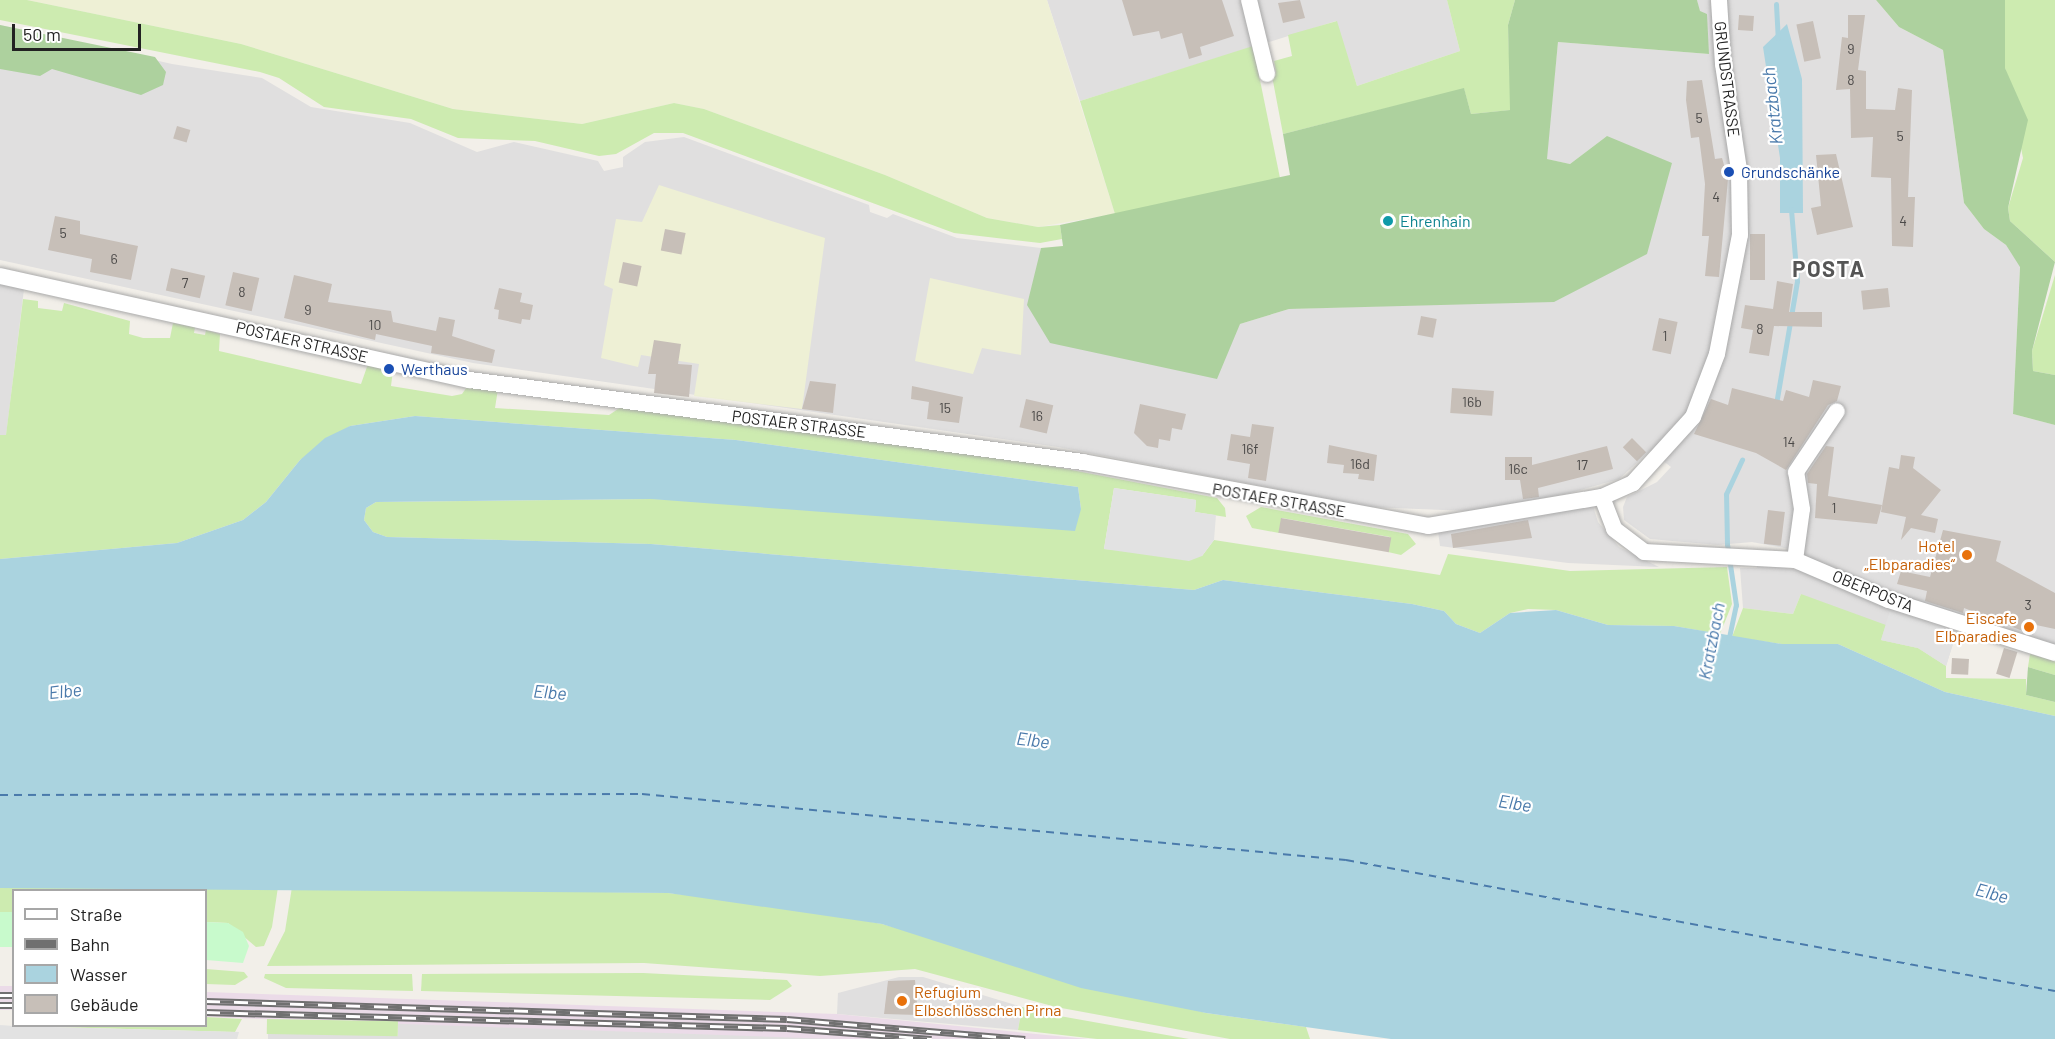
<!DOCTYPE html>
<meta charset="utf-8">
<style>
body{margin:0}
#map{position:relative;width:2055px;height:1039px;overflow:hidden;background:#f2efe9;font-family:Barlow,sans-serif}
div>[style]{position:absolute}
.residential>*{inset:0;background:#e0dfdf}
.industrial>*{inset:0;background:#ebdbe8;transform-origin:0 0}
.farmland>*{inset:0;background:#eef0d5}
.grass>*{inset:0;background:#cdebb0;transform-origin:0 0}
.forest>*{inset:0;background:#add19e}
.park>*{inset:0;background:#c8facc;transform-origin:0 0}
.parking>*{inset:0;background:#e2e2e2}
.water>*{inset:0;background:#aad3df}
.stream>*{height:5px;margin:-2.5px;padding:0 2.5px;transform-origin:2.5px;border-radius:2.5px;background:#aad3df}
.ferry>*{height:1.5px;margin-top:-0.75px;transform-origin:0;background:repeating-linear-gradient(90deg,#4a7aab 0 8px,transparent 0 14px)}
.building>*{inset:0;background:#c7bfb8;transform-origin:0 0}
.roads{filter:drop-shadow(0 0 2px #a9a9a9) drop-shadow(0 0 2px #a9a9a9)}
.minor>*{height:16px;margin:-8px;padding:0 8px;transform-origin:8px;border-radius:8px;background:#fff}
.rail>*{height:7px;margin-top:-3.5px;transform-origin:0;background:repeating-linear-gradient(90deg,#fff 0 14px,#707070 0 28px);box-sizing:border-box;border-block:2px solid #707070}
.dots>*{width:16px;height:16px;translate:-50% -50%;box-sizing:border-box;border:3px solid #fff;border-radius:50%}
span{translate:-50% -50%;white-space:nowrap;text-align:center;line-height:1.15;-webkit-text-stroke:4.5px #fff;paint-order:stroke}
.number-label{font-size:14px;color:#4b4948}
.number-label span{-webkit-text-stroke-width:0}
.street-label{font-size:16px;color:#222}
.transit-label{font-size:16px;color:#164399}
.left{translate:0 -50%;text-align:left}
.culture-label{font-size:16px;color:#0d838f}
.food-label{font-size:16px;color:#c56008}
.right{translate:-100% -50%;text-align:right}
.water-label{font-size:18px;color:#4a7aab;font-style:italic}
.district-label{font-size:22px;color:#555;font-weight:700;letter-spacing:1.5px}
.legend{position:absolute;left:12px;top:889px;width:195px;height:138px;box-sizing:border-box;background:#fff;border:2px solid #a7a7a7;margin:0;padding:8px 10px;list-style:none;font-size:18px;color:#222}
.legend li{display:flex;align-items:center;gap:12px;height:30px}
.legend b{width:30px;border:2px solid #a7a7a7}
.scale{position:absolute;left:12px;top:24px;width:129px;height:27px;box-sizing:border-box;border:3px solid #222;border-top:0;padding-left:8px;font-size:18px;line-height:21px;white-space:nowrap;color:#222;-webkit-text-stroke:4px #fff;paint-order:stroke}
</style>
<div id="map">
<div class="residential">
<div style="clip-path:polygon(1047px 0,1447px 0,1460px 51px,1357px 86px,1336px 21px,1080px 101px)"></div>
<div style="clip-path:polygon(1697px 0,1876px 0,1899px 27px,1943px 50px,1964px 203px,1984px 229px,2006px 245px,2020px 266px,2013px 414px,2055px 425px,2055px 645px,1893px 595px,1790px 549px,1752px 542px,1718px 545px,1650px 539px,1624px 520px,1623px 507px,1627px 497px,1657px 482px,1671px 467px,1650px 451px,1619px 479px,1563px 495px,1468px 511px,1369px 507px,1058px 447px,473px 363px,0 260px,0 25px,172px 64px,262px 78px,311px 107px,410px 123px,477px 152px,514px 142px,598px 161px,604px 171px,623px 167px,623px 157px,645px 142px,684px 137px,869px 205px,870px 212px,887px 218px,893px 214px,957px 238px,1041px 248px,1040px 256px,1240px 324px,1289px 309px,1413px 305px,1607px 136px,1570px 164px,1546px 159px,1558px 42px,1709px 54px)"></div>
<div style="clip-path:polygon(0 284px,24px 289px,6px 436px,0 435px)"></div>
<div style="clip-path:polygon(1593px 506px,1598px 522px,1619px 547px,1659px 567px,1568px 563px,1440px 546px,1438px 531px)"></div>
<div style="clip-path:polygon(1757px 563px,1810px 572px,1957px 631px,1946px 666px,1918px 648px,1881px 640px,1801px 594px,1793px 614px,1743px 608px,1740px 568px,1757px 568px)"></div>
<div style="clip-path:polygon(899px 977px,923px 977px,1022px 1007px,1018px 1030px,837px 1014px,838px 993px)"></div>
<div style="clip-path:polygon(398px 1021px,783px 1034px,834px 1039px,268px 1039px,268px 1032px,398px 1036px)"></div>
</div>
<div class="industrial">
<div style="left:0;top:986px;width:13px;height:24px"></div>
<div style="clip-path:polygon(206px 992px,837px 1014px,1087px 1039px,834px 1039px,206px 1017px)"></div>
</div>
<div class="farmland">
<div style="clip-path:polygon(27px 0,1047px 0,1115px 214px,1038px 227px,987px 218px,885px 175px,704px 109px,674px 103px,582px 124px,453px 109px,241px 44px)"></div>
<div style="clip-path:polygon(659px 185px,825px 238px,802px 409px,694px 396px,699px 364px,641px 355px,638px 367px,601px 358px,613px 289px,604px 285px,616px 219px,642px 222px)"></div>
<div style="clip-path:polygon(930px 278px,1024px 299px,1021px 355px,982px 348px,973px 374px,915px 361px)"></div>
</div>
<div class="grass">
<div style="clip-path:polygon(0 0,27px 0,241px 44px,453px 109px,582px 124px,674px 103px,704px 109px,885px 175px,987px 218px,1038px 227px,1060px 225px,1062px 239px,1040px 243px,954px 233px,683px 133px,654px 133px,616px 154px,599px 156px,535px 141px,458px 138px,411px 119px,324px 107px,279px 78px,260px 72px,0 20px)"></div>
<div style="clip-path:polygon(1447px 0,1515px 0,1508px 25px,1511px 110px,1471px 114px,1464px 89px,1283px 134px,1272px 76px,1276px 73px,1274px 61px,1292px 56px,1288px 35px,1337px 21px,1357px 86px,1460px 51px)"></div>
<div style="clip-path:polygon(2005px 0,2055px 0,2055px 262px,2010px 221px,2008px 208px,2023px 158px,2005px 68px)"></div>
<div style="clip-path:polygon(1253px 46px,1280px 178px,1115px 214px,1080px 101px)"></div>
<div style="clip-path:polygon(2055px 275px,2055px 375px,2033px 371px,2032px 351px)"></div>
<div style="clip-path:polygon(23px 299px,38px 301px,38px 308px,62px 311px,64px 303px,130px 321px,129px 334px,143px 338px,170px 338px,173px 323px,195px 327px,194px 333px,205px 335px,206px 330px,220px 334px,219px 351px,361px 384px,368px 364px,393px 370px,391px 386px,452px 396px,462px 394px,469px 384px,498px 389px,495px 408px,609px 415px,621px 407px,1030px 462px,1217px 498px,1225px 508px,1226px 517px,1195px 512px,1196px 500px,1114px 488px,1104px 549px,1202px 556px,1214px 540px,1440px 575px,1448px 554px,1570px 571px,1727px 567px,1732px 604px,1720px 634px,1674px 626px,1608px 625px,1556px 610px,1528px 609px,1510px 613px,1480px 633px,1456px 624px,1444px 611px,1412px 604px,1223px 580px,1194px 590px,651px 544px,387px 537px,373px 532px,364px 520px,366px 508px,376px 502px,651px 499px,1081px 509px,1078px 487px,736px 440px,415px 416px,350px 426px,300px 460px,266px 502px,243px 520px,177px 543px,0 559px,0 435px,6px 435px)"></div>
<div style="clip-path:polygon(1261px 507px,1408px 534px,1416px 544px,1401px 555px,1388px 552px,1390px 537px,1282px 518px,1279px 533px,1252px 528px,1246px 516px)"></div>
<div style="clip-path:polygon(1801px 594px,1886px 625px,1881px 640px,1918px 648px,1946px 666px,1946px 678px,2026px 679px,2026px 695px,2055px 702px,2055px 716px,1945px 692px,1838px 644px,1782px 644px,1732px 637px,1743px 608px,1793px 614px)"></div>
<div style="clip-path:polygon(2030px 654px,2055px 661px,2055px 675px,2028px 667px)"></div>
<div style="clip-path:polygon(278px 887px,272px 927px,264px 946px,256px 947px,228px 923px,206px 922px,206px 890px,14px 890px,13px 912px,0 912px,0 888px)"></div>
<div style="clip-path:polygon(292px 887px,668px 893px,779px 905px,882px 924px,1206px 1013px,1306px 1027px,1310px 1039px,1230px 1039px,1056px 1007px,915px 969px,820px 976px,644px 963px,267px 966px,285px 931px)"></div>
<div style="clip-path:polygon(206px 969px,244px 972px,248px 977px,235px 985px,206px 984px)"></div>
<div style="clip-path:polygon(643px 973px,787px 980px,792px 986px,770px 1000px,421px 991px,422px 974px)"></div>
<div style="clip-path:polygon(265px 974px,412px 974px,413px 991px,286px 988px,264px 978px)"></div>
<div style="clip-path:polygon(1022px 1007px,1054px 1015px,1189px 1039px,1097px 1039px,1018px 1030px)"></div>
<div style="clip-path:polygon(206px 1017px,242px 1019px,235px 1032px,19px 1026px,206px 1026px)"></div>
<div style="left:267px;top:1019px;width:131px;height:15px;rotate:1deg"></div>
</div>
<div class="forest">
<div style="clip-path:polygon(1515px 0,1697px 0,1700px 11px,1707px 14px,1709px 54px,1558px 42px,1547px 159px,1570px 164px,1607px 136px,1672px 163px,1647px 254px,1554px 302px,1289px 309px,1240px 324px,1217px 379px,1050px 343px,1027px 305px,1041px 248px,1063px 246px,1060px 225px,1290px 175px,1283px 134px,1464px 88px,1471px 114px,1510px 110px,1508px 25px)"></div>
<div style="clip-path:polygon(1876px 0,2005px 0,2005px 68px,2028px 120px,2008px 208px,2010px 221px,2055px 262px,2032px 351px,2033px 371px,2055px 375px,2055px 425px,2013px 414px,2020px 267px,2006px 245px,1984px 229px,1964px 203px,1943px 50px,1899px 27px)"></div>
<div style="clip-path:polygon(0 25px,155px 57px,166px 72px,163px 85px,141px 95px,52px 69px,40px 76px,0 69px)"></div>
<div style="clip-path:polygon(2028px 667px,2055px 675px,2055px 702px,2026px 695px)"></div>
</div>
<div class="park">
<div style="left:0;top:912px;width:13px;height:35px"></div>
<div style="clip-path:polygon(206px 922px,228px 923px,243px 932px,249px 946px,243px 963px,206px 960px)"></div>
</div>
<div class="parking">
<div style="clip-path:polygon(1114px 488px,1196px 500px,1195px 512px,1216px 515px,1214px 540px,1202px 556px,1189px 561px,1104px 549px)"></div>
<div style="clip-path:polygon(1891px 607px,1957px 631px,1946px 666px,1918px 648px,1881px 640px)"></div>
<div style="clip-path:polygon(0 1025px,14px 1026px,239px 1032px,237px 1039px,0 1039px)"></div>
</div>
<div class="water">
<div style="clip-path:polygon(1787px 24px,1802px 79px,1803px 213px,1780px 213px,1780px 158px,1763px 47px)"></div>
<div style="clip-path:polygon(415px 416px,736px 440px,1078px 487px,1081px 509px,1075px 531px,651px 499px,376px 502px,366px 508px,364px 520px,373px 532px,387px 537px,651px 544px,1194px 590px,1223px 580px,1412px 604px,1444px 611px,1456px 624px,1480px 633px,1510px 613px,1556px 610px,1608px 625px,1674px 626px,1782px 644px,1838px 644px,1945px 692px,2055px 716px,2055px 1039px,1391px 1039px,1206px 1013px,1081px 988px,882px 924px,668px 893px,0 888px,0 559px,177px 543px,243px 520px,266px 502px,300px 460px,325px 438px,350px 426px)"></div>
</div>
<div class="stream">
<div style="left:1776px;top:4px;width:34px;rotate:87deg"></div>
<div style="left:1776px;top:404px;width:125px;rotate:-80.3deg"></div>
<div style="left:1797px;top:281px;width:72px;rotate:-94.8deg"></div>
<div style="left:1728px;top:642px;width:38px;rotate:-78deg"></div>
<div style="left:1736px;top:605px;width:62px;rotate:-98.4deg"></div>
<div style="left:1727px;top:544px;width:50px;rotate:-91.1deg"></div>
<div style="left:1726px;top:494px;width:38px;rotate:-65deg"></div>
</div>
<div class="ferry">
<div style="left:0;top:795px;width:642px;rotate:-0.09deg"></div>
<div style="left:642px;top:794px;width:707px;rotate:5.36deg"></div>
<div style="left:1346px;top:860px;width:721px;rotate:10.47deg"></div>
</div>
<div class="building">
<div style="clip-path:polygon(1122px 0,1222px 0,1234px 36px,1200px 47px,1202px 55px,1189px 59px,1182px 33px,1161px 39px,1159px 31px,1133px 36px)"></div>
<div style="clip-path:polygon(1300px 0,1305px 18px,1283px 23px,1278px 3px)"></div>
<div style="left:1739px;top:15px;width:15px;height:15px;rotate:4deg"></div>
<div style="clip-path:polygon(1848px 15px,1865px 15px,1858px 70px,1866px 71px,1866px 109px,1895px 110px,1898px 88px,1912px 90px,1908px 197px,1915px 197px,1913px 247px,1892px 246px,1891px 178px,1871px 177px,1873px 137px,1851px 138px,1850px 89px,1836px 90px,1842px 37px,1848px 38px)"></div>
<div style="left:1813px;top:21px;width:38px;height:17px;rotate:78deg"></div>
<div style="clip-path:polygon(1702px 80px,1715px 159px,1722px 158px,1728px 179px,1719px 277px,1705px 276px,1709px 236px,1702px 236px,1705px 184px,1699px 137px,1691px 138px,1686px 100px,1687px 81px)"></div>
<div style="left:177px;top:126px;width:14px;height:13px;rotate:17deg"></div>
<div style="clip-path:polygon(1836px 154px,1853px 227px,1817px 235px,1811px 208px,1821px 206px,1816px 155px)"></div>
<div style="clip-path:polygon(55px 216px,80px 221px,80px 234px,138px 246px,131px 280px,90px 272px,92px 259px,48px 250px)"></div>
<div style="left:665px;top:229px;width:21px;height:22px;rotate:11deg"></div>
<div style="left:1750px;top:234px;width:15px;height:46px"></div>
<div style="left:623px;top:262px;width:19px;height:21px;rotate:12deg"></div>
<div style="left:171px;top:268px;width:35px;height:23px;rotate:13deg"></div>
<div style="left:233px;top:272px;width:27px;height:34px;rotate:13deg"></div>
<div style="clip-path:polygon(294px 275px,332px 284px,328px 302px,391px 311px,393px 322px,436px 331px,439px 317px,455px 320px,452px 336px,495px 350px,492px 363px,431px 353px,432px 346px,376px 334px,375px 340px,284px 318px)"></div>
<div style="clip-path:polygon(1777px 281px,1793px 284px,1789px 312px,1822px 312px,1822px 327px,1774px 326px,1769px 356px,1749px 353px,1753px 330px,1741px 328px,1745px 305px,1773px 309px)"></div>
<div style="clip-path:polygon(499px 288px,522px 293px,520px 302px,533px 305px,530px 320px,522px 319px,521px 324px,498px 319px,499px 310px,494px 309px)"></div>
<div style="left:1888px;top:288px;width:19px;height:27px;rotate:84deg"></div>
<div style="left:1421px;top:316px;width:16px;height:19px;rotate:11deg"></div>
<div style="left:1659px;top:318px;width:19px;height:33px;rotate:12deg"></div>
<div style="clip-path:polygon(654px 340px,681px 344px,678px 364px,692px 365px,689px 397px,654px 393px,656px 374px,648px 374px)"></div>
<div style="clip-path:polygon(1813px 380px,1841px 386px,1837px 401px,1828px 405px,1786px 470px,1756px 453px,1694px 434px,1711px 399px,1728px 405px,1732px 388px,1783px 401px,1786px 390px,1809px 397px)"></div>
<div style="clip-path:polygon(810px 381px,836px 384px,833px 413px,802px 409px)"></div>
<div style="clip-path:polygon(912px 386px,963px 397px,959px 423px,927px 419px,929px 402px,911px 399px)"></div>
<div style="left:1452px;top:388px;width:42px;height:25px;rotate:4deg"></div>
<div style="left:1026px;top:399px;width:28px;height:29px;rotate:13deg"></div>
<div style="clip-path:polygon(1140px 404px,1186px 414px,1182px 430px,1172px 428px,1170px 441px,1159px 439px,1158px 448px,1147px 446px,1134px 433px)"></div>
<div style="clip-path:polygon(1252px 424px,1274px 427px,1266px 481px,1248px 478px,1250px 464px,1227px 460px,1231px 434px,1250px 437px)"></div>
<div style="left:1632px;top:438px;width:20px;height:13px;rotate:45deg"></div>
<div style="clip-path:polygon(1329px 445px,1377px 455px,1374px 481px,1358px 479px,1359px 474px,1343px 473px,1344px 465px,1327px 463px)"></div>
<div style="clip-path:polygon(1607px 446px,1613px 469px,1538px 488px,1539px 497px,1523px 499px,1520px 480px,1505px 480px,1505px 457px,1532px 457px,1532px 465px)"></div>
<div style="clip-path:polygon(1826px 446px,1834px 447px,1828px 496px,1882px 505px,1877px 524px,1815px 518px,1817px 484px,1808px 483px,1807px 474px)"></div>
<div style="clip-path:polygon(1901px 455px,1915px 457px,1913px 468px,1941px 490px,1921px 515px,1938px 519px,1935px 533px,1911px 528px,1901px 540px,1906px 517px,1881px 512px,1889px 467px,1899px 469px)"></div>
<div style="left:1768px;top:510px;width:17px;height:34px;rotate:7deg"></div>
<div style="left:1281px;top:518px;width:112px;height:15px;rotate:10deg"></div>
<div style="clip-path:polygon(1528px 520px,1532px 538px,1453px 548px,1451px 534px)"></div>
<div style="clip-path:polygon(1943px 530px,2001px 541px,1996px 561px,2055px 593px,2055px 629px,2036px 625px,2033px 635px,1964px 608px,1963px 613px,1925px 601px,1927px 591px,1897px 584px,1901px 571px,1930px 577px)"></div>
<div style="left:2004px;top:648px;width:14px;height:27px;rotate:17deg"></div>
<div style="left:1952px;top:658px;width:17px;height:16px;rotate:3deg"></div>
<div style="clip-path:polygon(915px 980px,918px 1015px,884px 1014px,888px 981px)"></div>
</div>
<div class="roads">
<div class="minor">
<div style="left:1249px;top:0;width:76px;rotate:76.3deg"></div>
<div style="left:0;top:276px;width:481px;rotate:12.5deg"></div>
<div style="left:470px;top:380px;width:618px;rotate:7.62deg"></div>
<div style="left:1083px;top:462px;width:351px;rotate:10.5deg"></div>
<div style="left:1428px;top:526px;width:176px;rotate:-9.5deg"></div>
<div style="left:1602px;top:497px;width:34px;rotate:-24deg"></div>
<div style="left:1633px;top:483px;width:89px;rotate:-47.7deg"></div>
<div style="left:1693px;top:417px;width:67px;rotate:-69.1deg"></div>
<div style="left:1717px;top:354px;width:121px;rotate:-79.1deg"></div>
<div style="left:1740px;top:235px;width:65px;rotate:-90.9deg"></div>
<div style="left:1739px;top:170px;width:107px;rotate:-98.6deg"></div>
<div style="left:1723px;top:64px;width:64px;rotate:-93.6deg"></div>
<div style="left:1602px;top:497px;width:34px;rotate:69deg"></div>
<div style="left:1614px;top:529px;width:38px;rotate:37deg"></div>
<div style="left:1644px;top:552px;width:151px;rotate:3deg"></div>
<div style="left:1795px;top:560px;width:102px;rotate:23.1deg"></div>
<div style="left:1889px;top:600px;width:174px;rotate:17.7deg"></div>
<div style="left:1795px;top:560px;width:51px;rotate:-82.2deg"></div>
<div style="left:1802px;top:509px;width:37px;rotate:-99deg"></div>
<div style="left:1796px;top:472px;width:73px;rotate:-56.1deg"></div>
</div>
</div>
<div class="rail">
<div style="left:0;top:995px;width:14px"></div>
<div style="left:206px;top:1001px;width:581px;rotate:1.77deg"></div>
<div style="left:787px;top:1019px;width:239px;rotate:4.8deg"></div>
<div style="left:0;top:1005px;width:14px"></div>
<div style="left:206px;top:1012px;width:581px;rotate:1.58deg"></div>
<div style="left:787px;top:1028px;width:145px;rotate:4.3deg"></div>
</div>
<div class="dots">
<div style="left:1729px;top:172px;background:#1a4fb4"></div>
<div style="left:1388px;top:221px;background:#0f9aa8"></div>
<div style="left:389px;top:369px;background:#1a4fb4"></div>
<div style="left:1967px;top:555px;background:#e8710a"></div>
<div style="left:2029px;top:627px;background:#e8710a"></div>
<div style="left:902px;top:1001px;background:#e8710a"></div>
</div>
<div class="number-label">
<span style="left:1851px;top:49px">9</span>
<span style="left:1851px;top:80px">8</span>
<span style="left:1699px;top:118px">5</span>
<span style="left:1900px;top:136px">5</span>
<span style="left:1716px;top:197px">4</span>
<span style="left:1903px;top:221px">4</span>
<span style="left:63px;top:233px">5</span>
<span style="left:114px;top:259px">6</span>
<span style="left:185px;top:283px">7</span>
<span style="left:242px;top:292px">8</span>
<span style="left:308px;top:310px">9</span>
<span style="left:375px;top:325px">10</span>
<span style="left:1760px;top:329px">8</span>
<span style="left:1665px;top:336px">1</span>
<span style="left:1472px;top:402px">16b</span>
<span style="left:945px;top:408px">15</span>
<span style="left:1037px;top:416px">16</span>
<span style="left:1789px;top:442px">14</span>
<span style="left:1250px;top:449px">16f</span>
<span style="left:1360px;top:464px">16d</span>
<span style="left:1582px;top:465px">17</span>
<span style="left:1518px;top:469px">16c</span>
<span style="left:1834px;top:508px">1</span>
<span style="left:2028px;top:605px">3</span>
</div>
<div class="street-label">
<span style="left:1727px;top:79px;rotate:83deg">GRUNDSTRASSE</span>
<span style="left:302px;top:342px;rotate:13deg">POSTAER STRASSE</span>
<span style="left:799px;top:424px;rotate:7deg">POSTAER STRASSE</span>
<span style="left:1279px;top:500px;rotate:10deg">POSTAER STRASSE</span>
<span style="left:1873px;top:591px;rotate:22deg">OBERPOSTA</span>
</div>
<div class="transit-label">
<span class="left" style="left:1741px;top:172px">Grundschänke</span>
<span class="left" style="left:401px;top:369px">Werthaus</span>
</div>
<div class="culture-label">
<span class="left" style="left:1400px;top:221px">Ehrenhain</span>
</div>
<div class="food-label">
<span class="right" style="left:1955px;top:555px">Hotel<br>„Elbparadies“</span>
<span class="right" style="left:2017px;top:627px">Eiscafe<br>Elbparadies</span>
<span class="left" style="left:914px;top:1001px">Refugium<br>Elbschlösschen Pirna</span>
</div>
<div class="water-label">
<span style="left:1772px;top:106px;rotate:-96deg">Kratzbach</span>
<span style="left:1711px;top:641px;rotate:-79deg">Kratzbach</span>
<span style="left:65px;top:691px;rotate:-6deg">Elbe</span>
<span style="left:550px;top:692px;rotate:5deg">Elbe</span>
<span style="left:1033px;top:740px;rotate:7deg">Elbe</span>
<span style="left:1515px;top:803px;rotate:9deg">Elbe</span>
<span style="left:1992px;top:893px;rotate:15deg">Elbe</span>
</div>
<div class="district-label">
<span style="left:1829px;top:269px">POSTA</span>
</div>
<ul class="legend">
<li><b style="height:8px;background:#fff"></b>Straße</li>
<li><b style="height:8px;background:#707070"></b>Bahn</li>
<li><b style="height:16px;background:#aad3df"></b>Wasser</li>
<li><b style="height:16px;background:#c7bfb8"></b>Gebäude</li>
</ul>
<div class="scale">50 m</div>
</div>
